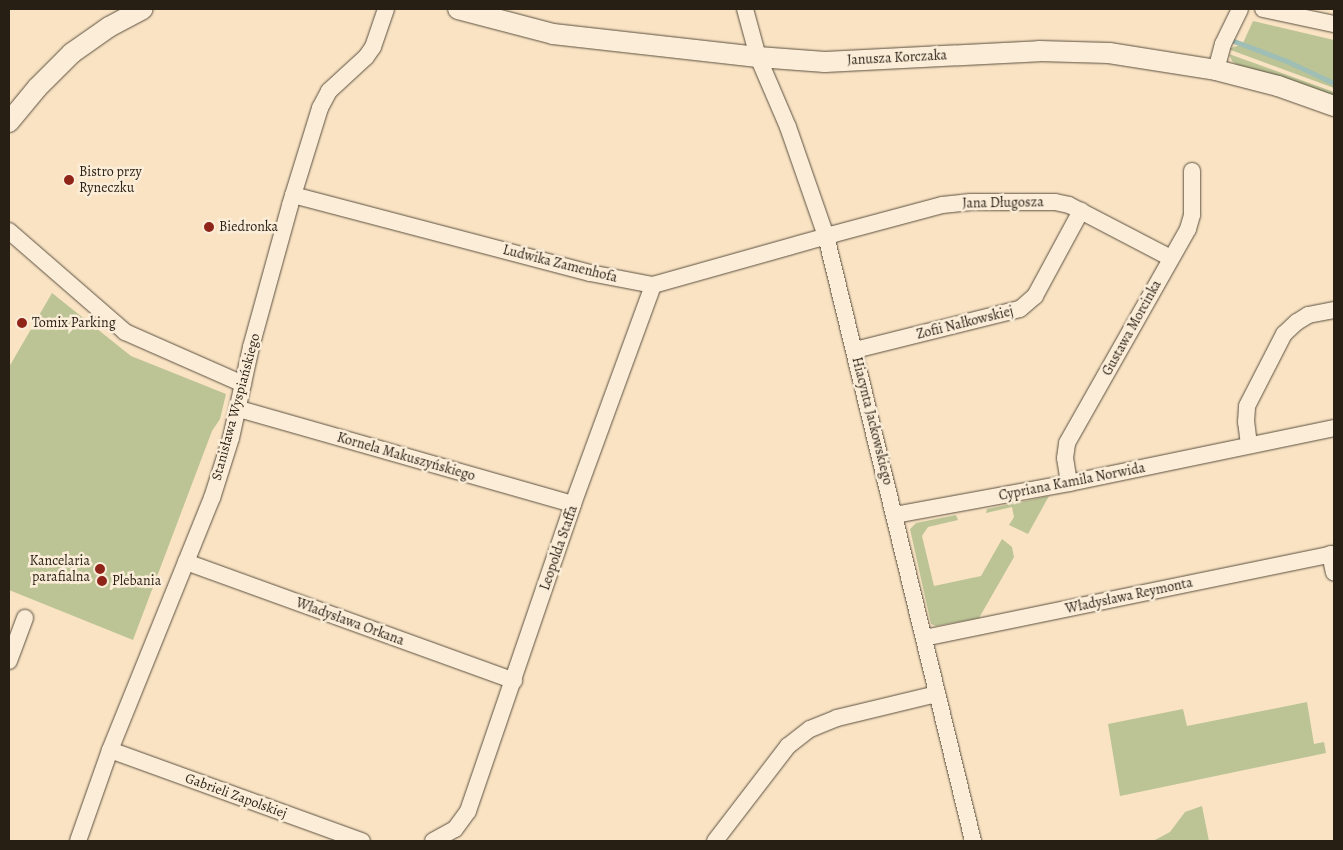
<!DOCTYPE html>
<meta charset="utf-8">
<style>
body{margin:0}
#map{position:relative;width:1343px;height:850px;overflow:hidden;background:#f9e3c3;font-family:Alegreya,serif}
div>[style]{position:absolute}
.green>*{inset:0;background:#bcc495}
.stream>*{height:4.5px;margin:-2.25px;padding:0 2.25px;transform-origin:2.25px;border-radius:2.25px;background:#9ebeb6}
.roads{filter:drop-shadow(0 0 1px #5c5040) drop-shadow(0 0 1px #5c5040)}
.minor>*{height:16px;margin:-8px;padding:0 8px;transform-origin:8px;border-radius:8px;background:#fbedd8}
.tertiary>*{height:20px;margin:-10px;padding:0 10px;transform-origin:10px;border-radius:10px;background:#fbedd8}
.dots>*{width:14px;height:14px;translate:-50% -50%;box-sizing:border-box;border:2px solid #fbedd8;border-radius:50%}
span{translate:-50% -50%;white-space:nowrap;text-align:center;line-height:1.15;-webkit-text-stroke:5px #fbedd8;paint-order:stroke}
.street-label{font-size:14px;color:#281f14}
.poi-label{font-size:14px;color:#281f14}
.left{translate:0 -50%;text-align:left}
.right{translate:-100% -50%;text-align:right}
.frame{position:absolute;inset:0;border:10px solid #281f14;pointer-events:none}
</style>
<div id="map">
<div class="green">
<div style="clip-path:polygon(1253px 21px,1334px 40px,1334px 81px,1243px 43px)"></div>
<div style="clip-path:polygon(1240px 45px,1305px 70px,1334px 84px,1334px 88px,1228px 49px)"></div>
<div style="clip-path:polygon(1229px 54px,1334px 92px,1334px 98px,1240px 67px,1232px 61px)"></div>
<div style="clip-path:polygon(52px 293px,131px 356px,226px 394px,220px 419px,212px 431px,133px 640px,9px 590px,9px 367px)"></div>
<div style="clip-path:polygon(1049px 496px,1028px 534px,1009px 525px,1014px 517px,1012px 507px,986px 513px,987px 509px)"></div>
<div style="clip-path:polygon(956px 515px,958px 520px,928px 527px,922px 536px,934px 586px,981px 576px,1002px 539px,1012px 547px,1014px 557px,979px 618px,936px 626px,931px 624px,910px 529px,916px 523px)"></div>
<div style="clip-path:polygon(1307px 702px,1314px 744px,1324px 742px,1326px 753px,1120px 796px,1108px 724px,1183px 709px,1187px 726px)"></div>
<div style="clip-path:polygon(1202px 806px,1209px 841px,1153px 841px,1170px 832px,1185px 812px)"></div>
</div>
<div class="stream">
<div style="left:1234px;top:41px;width:57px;rotate:20.7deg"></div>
<div style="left:1287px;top:61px;width:52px;rotate:25.1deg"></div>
</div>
<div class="roads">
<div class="minor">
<div style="left:745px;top:9px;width:50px;rotate:74.8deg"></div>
<div style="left:758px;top:57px;width:76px;rotate:66.8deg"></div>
<div style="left:788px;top:127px;width:115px;rotate:70.8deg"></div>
<div style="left:826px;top:236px;width:623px;rotate:76.34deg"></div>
<div style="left:1263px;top:9px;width:73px;rotate:11.9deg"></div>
<div style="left:1216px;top:70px;width:27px;rotate:-75deg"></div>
<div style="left:1223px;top:44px;width:39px;rotate:-64deg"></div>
<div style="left:293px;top:195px;width:307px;rotate:14.7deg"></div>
<div style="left:590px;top:273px;width:64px;rotate:10.8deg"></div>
<div style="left:653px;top:285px;width:188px;rotate:-15.7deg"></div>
<div style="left:834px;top:234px;width:112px;rotate:-15deg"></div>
<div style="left:942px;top:205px;width:29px;rotate:-6deg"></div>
<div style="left:971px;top:202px;width:84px"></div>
<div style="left:1055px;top:202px;width:14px;rotate:12deg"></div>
<div style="left:1069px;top:205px;width:115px;rotate:27.5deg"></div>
<div style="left:9px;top:231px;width:154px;rotate:41deg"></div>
<div style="left:125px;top:332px;width:129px;rotate:23.8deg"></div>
<div style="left:855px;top:350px;width:170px;rotate:-14deg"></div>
<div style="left:1020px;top:309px;width:20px;rotate:-41deg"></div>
<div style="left:1035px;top:296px;width:97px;rotate:-61.6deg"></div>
<div style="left:239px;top:409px;width:347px;rotate:15.9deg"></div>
<div style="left:1249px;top:445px;width:23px;rotate:-97deg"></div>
<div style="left:1246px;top:422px;width:16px;rotate:-86deg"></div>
<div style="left:1247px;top:406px;width:81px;rotate:-62.8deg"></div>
<div style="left:1284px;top:334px;width:18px;rotate:-43deg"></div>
<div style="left:1297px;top:322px;width:13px;rotate:-32deg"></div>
<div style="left:1308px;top:315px;width:26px;rotate:-11deg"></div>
<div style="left:1069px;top:483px;width:25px;rotate:-99deg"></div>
<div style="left:1065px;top:458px;width:15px;rotate:-82deg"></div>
<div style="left:1067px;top:443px;width:246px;rotate:-60.5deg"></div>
<div style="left:1188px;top:229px;width:15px;rotate:-74deg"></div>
<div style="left:1192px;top:215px;width:44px;rotate:-90deg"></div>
<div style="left:895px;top:515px;width:177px;rotate:-10.4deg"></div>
<div style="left:1069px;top:483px;width:271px;rotate:-11.7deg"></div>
<div style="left:1330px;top:554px;width:19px;rotate:78deg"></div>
<div style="left:186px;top:562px;width:349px;rotate:19.9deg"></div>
<div style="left:924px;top:638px;width:419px;rotate:-11.6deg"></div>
<div style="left:9px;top:661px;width:46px;rotate:-69.6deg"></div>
<div style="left:110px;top:750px;width:268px;rotate:19.9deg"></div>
<div style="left:78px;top:841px;width:96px;rotate:-70.6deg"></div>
<div style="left:110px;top:750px;width:272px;rotate:-68deg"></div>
<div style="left:212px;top:498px;width:63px;rotate:-72.4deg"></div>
<div style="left:231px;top:438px;width:93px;rotate:-77.6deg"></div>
<div style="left:251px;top:347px;width:147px;rotate:-74.6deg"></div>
<div style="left:290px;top:205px;width:102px;rotate:-72.8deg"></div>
<div style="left:320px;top:108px;width:19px;rotate:-62deg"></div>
<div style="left:329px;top:91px;width:50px;rotate:-42.6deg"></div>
<div style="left:366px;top:57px;width:12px;rotate:-55deg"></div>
<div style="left:373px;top:47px;width:40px;rotate:-71.1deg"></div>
<div style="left:433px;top:841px;width:25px;rotate:-29deg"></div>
<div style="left:455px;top:829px;width:22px;rotate:-54deg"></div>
<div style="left:468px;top:811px;width:324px;rotate:-71.1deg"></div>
<div style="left:573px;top:504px;width:233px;rotate:-69.9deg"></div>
<div style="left:715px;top:841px;width:120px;rotate:-52.5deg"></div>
<div style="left:788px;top:746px;width:28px;rotate:-38deg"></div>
<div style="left:810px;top:729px;width:29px;rotate:-22deg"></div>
<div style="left:837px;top:718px;width:103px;rotate:-13.5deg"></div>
</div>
<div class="tertiary">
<div style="left:458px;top:9px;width:98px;rotate:14.7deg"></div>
<div style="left:553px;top:34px;width:206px;rotate:6.4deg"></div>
<div style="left:758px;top:57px;width:67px;rotate:4.3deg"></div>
<div style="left:825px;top:62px;width:214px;rotate:-2.9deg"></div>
<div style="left:1039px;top:51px;width:70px;rotate:1.6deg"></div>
<div style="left:1109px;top:53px;width:108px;rotate:9deg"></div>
<div style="left:1216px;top:70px;width:64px;rotate:14.5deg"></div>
<div style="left:1278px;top:86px;width:59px;rotate:19.7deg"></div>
<div style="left:9px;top:122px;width:44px;rotate:-50.5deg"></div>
<div style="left:37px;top:88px;width:49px;rotate:-45deg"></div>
<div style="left:72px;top:53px;width:45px;rotate:-35.1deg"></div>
<div style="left:109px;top:27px;width:38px;rotate:-28deg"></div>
</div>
</div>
<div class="dots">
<div style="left:69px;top:180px;background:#8f2418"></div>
<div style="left:209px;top:227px;background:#8f2418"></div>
<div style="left:22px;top:323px;background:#8f2418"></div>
<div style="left:100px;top:569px;background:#8f2418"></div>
<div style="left:102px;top:581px;background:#8f2418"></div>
</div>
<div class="street-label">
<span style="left:897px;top:58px;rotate:-3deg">Janusza Korczaka</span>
<span style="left:1003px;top:203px;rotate:-1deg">Jana Długosza</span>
<span style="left:560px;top:264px;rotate:14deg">Ludwika Zamenhofa</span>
<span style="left:965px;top:323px;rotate:-14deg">Zofii Nałkowskiej</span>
<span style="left:1132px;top:328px;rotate:-61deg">Gustawa Morcinka</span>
<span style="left:236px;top:407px;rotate:-75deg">Stanisława Wyspiańskiego</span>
<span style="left:872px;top:421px;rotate:76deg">Hiacynta Jackowskiego</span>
<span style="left:406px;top:457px;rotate:16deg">Kornela Makuszyńskiego</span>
<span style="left:1072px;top:482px;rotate:-11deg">Cypriana Kamila Norwida</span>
<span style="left:559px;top:548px;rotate:-71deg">Leopolda Staffa</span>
<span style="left:1129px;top:596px;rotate:-12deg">Władysława Reymonta</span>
<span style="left:350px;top:622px;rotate:20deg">Władysława Orkana</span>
<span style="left:236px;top:796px;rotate:20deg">Gabrieli Zapolskiej</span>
</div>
<div class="poi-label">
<span class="left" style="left:79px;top:180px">Bistro przy<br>Ryneczku</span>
<span class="left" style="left:219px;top:227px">Biedronka</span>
<span class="left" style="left:32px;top:323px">Tomix Parking</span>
<span class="right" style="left:90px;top:569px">Kancelaria<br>parafialna</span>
<span class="left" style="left:112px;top:581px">Plebania</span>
</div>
<div class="frame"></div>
</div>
